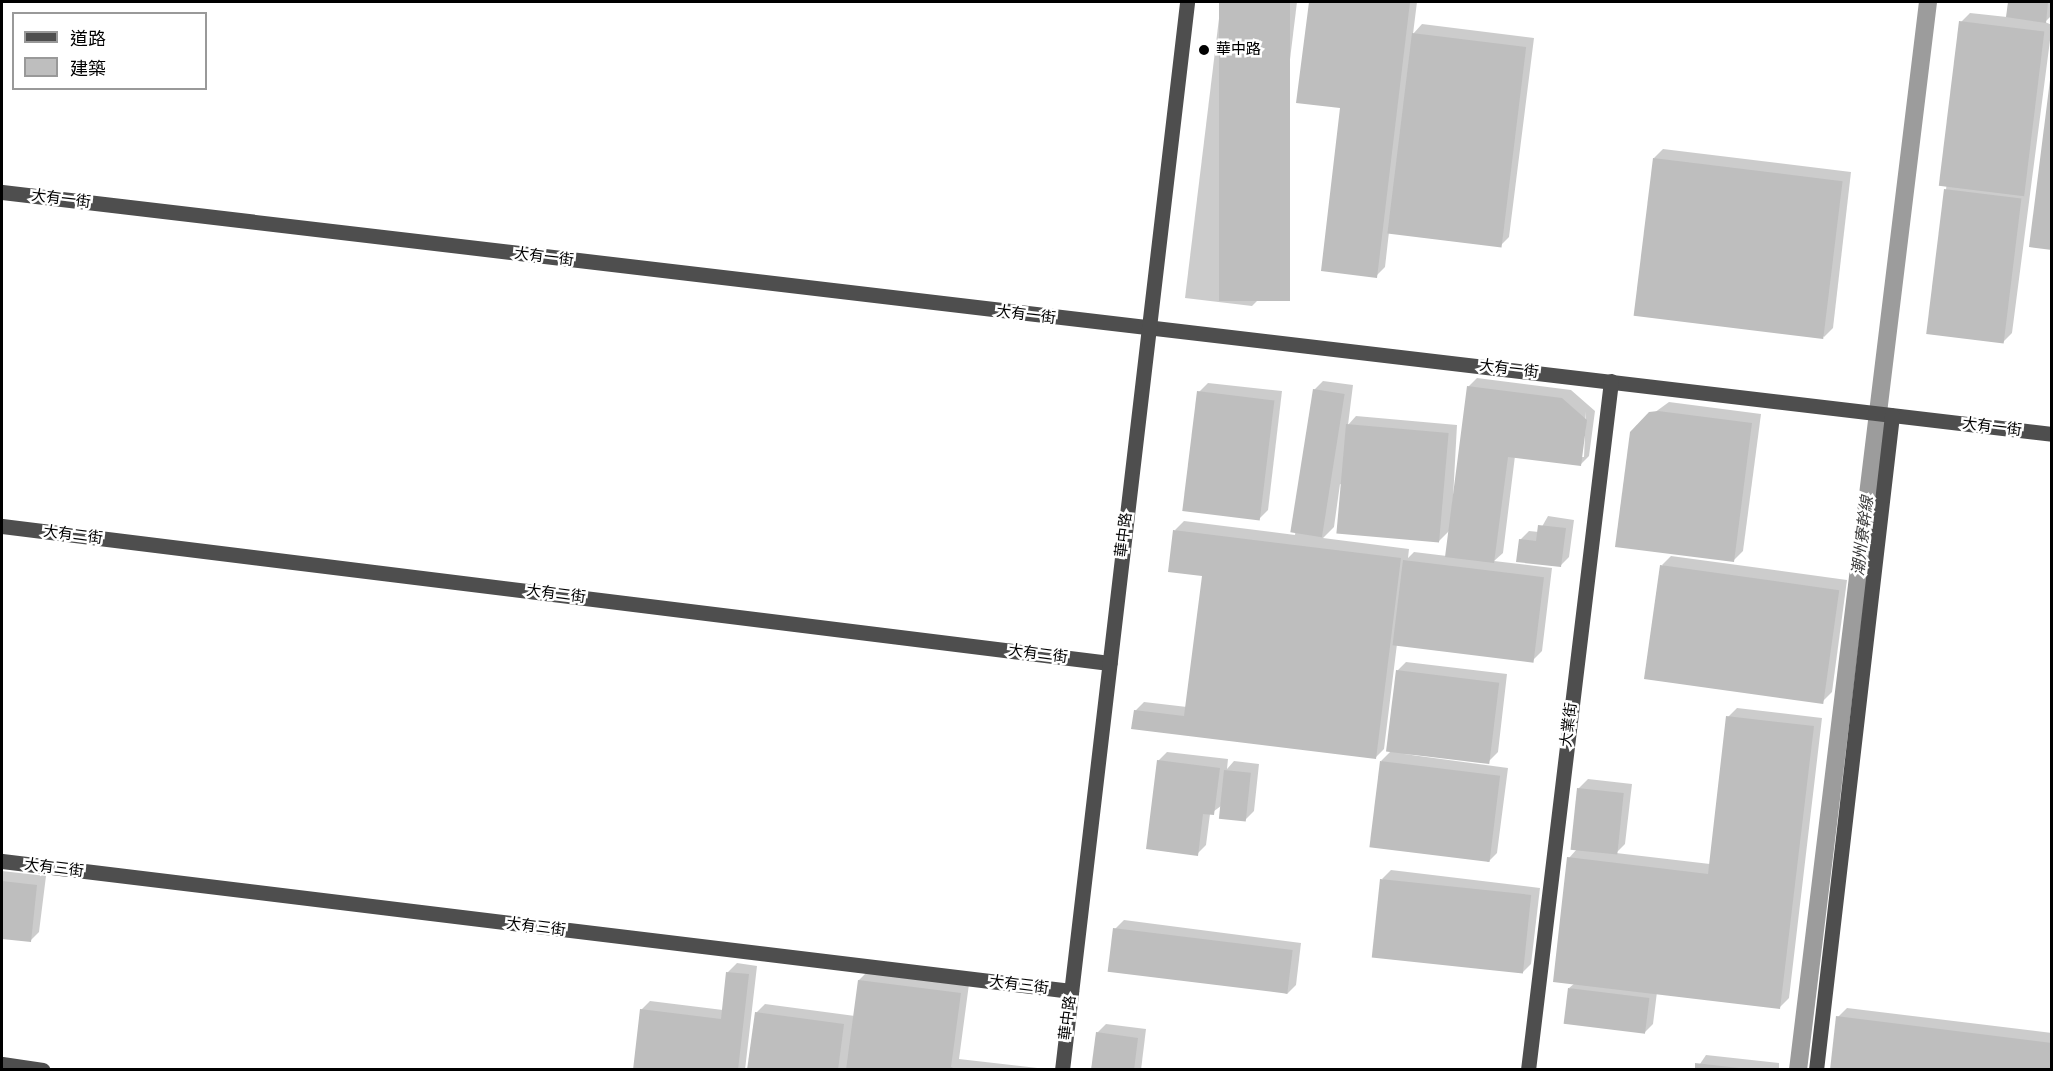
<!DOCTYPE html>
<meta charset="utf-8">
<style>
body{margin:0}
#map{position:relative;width:2053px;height:1071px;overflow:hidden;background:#fff;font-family:Figtree,"Noto Sans TC",sans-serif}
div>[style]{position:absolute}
.shadow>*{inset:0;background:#0003}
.canal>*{height:18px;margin:-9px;padding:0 9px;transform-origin:9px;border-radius:9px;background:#9c9c9c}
.building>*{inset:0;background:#bebebe;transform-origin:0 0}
.minor>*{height:15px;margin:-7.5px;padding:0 7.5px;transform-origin:7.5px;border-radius:7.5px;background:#4e4e4e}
.dots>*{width:16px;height:16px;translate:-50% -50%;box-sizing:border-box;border:3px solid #fff;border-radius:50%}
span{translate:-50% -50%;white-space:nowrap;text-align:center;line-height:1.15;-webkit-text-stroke:5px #fff;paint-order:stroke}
.poi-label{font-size:15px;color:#000}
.left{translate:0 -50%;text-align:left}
.street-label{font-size:15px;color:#000}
.water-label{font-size:16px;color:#3d3d3d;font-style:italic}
.frame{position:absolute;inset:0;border:3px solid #000;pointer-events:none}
.legend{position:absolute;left:12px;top:12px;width:195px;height:78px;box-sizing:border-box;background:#fff;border:2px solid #999;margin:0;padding:8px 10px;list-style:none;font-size:18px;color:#000}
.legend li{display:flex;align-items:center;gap:12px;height:30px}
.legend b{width:30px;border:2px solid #999}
</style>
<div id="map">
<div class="shadow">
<div style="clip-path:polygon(1221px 2px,1297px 2px,1261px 297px,1252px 306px,1185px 298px)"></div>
<div style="clip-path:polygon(1310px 2px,1417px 2px,1413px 34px,1422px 24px,1534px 38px,1509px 237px,1500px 246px,1389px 232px,1385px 267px,1376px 276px,1342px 107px,1298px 102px)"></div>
<div style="clip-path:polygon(2009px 2px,2052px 2px,2052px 15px,2045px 22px,2052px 25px,2012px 333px,2003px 342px,1946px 190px,1961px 22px,1970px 13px,2007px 17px)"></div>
<div style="clip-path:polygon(1663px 149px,1851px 172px,1833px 328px,1824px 337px,1654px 158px)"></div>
<div style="clip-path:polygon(evenodd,1477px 378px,1571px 390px,1595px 411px,1589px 456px,1580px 465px,1515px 456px,1503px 553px,1494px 561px,1552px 568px,1542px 651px,1533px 660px,1397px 644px,1384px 749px,1375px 758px,1135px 711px,1144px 702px,1187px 707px,1204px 575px,1175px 530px,1184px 521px,1295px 535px,1314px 390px,1323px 381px,1353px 385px,1348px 425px,1356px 416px,1457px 425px,1452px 517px,1468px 387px,1477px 378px,1586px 412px,1584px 457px,1581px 457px,1586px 412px,1477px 378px,1340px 484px,1439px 541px,1450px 530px,1447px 556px,1414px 552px,1408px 558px,1409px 549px,1323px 538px,1334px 527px,1340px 484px)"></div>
<div style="clip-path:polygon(1208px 383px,1282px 391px,1268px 510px,1259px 519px,1199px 392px)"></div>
<div style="clip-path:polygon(1669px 402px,1761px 414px,1743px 551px,1734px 560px,1617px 545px,1636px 426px)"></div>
<div style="clip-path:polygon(1548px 516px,1574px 520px,1569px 557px,1560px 566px,1520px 540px,1529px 531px,1539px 532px)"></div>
<div style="clip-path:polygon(1671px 556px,1847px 580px,1832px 692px,1823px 701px,1662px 565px)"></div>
<div style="clip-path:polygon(1406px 662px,1507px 674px,1498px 752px,1489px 761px,1404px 754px,1508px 768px,1497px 853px,1488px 862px,1381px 761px,1392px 750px,1397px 671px)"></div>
<div style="clip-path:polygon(1737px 708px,1822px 718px,1789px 998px,1780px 1007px,1657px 992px,1653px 1024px,1644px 1033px,1569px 988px,1575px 983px,1569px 858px,1577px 849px,1579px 788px,1588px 779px,1632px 784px,1625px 844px,1616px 853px,1710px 864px,1728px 717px)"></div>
<div style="clip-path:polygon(1167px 752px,1228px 759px,1227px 769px,1234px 761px,1259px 764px,1254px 811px,1245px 820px,1221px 806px,1210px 814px,1206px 845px,1197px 854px,1158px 761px)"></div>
<div style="clip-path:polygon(1391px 870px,1540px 888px,1531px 964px,1522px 973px,1382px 879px)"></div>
<div style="clip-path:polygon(2px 871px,46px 876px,39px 932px,30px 941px,2px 937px)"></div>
<div style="clip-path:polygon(1124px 920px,1301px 943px,1296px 985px,1287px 994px,1115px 929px)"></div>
<div style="clip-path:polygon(737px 963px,757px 966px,745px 1070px,634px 1070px,641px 1010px,650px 1001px,723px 1010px,728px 972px)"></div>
<div style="clip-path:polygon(868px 971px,969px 984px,959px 1059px,1046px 1069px,748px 1070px,756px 1013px,765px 1004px,855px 1016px,859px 980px)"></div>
<div style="clip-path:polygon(1847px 1008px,2052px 1033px,2052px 1070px,1838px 1017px)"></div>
<div style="clip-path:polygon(1106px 1024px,1146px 1029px,1141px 1070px,1093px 1070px,1097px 1033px)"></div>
<div style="clip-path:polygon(1706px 1055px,1779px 1063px,1779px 1070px,1696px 1070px)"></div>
</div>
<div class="canal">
<div style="left:1798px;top:1070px;width:1076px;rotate:-83.06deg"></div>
</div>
<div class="building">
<div style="left:1219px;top:2px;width:71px;height:299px"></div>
<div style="clip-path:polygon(1309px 2px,1410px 2px,1377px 278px,1321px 271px,1340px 108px,1296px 103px)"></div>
<div style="clip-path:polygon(2008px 2px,2048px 2px,2046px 23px,2006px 17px)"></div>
<div style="left:1959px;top:21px;width:86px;height:166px;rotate:7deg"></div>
<div style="left:1412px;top:33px;width:115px;height:202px;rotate:7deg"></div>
<div style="clip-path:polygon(2050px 80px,2052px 80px,2052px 250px,2029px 247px)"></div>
<div style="left:1653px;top:158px;width:191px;height:159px;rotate:7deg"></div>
<div style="left:1944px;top:189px;width:78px;height:146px;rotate:7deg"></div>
<div style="clip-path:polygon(1467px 386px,1562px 398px,1587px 420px,1581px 466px,1508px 457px,1494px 563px,1445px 557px)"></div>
<div style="left:1313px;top:389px;width:32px;height:145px;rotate:9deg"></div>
<div style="left:1197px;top:391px;width:78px;height:121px;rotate:7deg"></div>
<div style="clip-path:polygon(1658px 411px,1752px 423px,1734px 562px,1615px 547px,1630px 432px,1649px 412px)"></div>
<div style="left:1346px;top:424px;width:103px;height:110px;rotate:5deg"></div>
<div style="clip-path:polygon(1538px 525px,1566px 528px,1561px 567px,1516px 562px,1519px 539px,1536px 541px)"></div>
<div style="clip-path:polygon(1173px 530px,1401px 558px,1376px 759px,1131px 729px,1134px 710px,1184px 716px,1202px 576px,1168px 572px)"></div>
<div style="left:1403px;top:560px;width:142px;height:86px;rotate:7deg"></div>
<div style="left:1660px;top:565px;width:181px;height:115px;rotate:8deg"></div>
<div style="left:1396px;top:670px;width:104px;height:82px;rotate:7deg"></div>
<div style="clip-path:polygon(1726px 716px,1814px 726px,1780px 1009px,1553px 982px,1567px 857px,1708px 874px)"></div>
<div style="clip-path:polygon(1157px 760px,1220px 768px,1214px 815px,1203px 814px,1198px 856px,1146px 849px)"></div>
<div style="left:1380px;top:761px;width:121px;height:87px;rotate:7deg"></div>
<div style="left:1224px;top:770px;width:27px;height:49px;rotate:6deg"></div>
<div style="left:1577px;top:788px;width:47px;height:62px;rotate:6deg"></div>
<div style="left:1380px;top:879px;width:152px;height:79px;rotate:6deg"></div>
<div style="clip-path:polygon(2px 881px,37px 885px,31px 942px,2px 939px)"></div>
<div style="left:1113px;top:928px;width:181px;height:44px;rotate:7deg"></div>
<div style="clip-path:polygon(726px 972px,749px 974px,738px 1070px,633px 1070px,640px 1009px,721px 1019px)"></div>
<div style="clip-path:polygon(858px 980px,961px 993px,951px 1067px,958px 1070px,846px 1070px)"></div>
<div style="left:1568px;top:988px;width:82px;height:36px;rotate:7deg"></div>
<div style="clip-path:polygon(755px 1012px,844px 1024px,838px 1070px,747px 1070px)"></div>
<div style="clip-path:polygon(1836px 1016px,2052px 1043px,2052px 1070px,1830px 1070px)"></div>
<div style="clip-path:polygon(1096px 1032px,1138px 1038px,1134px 1070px,1091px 1070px)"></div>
<div style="clip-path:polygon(1695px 1063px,1739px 1068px,1739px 1070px,1695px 1070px)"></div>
</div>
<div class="minor">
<div style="left:2px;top:192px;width:2064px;rotate:6.73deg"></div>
<div style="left:2px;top:526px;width:1116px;rotate:7.05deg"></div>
<div style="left:2px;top:861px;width:1077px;rotate:6.93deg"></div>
<div style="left:2px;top:1064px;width:41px;rotate:8.3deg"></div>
<div style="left:1062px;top:1070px;width:1075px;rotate:-83.32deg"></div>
<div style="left:1528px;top:1070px;width:694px;rotate:-83.13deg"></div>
<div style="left:1816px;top:1070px;width:659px;rotate:-83.38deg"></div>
</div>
<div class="dots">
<div style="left:1204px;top:50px;background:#000"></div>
</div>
<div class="poi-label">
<span class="left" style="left:1216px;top:50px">華中路</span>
</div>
<div class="street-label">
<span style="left:61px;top:199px;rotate:7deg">大有一街</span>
<span style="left:544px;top:257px;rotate:7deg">大有一街</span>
<span style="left:1026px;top:315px;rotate:7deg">大有一街</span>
<span style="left:1509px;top:369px;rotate:7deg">大有一街</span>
<span style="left:1992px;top:427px;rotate:7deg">大有一街</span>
<span style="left:73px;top:535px;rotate:7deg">大有二街</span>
<span style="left:1124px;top:535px;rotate:-83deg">華中路</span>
<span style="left:556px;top:594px;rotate:7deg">大有二街</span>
<span style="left:1038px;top:654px;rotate:7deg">大有二街</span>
<span style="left:1569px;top:725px;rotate:-83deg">大業街</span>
<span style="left:54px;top:868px;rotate:7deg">大有三街</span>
<span style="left:536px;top:927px;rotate:7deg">大有三街</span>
<span style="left:1019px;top:985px;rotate:7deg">大有三街</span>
<span style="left:1068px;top:1018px;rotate:-83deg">華中路</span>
</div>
<div class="water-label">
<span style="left:1863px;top:536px;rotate:-83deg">潮州寮幹線</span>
</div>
<div class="frame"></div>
<ul class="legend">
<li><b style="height:8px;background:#4e4e4e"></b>道路</li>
<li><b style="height:16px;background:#bebebe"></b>建築</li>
</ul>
</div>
